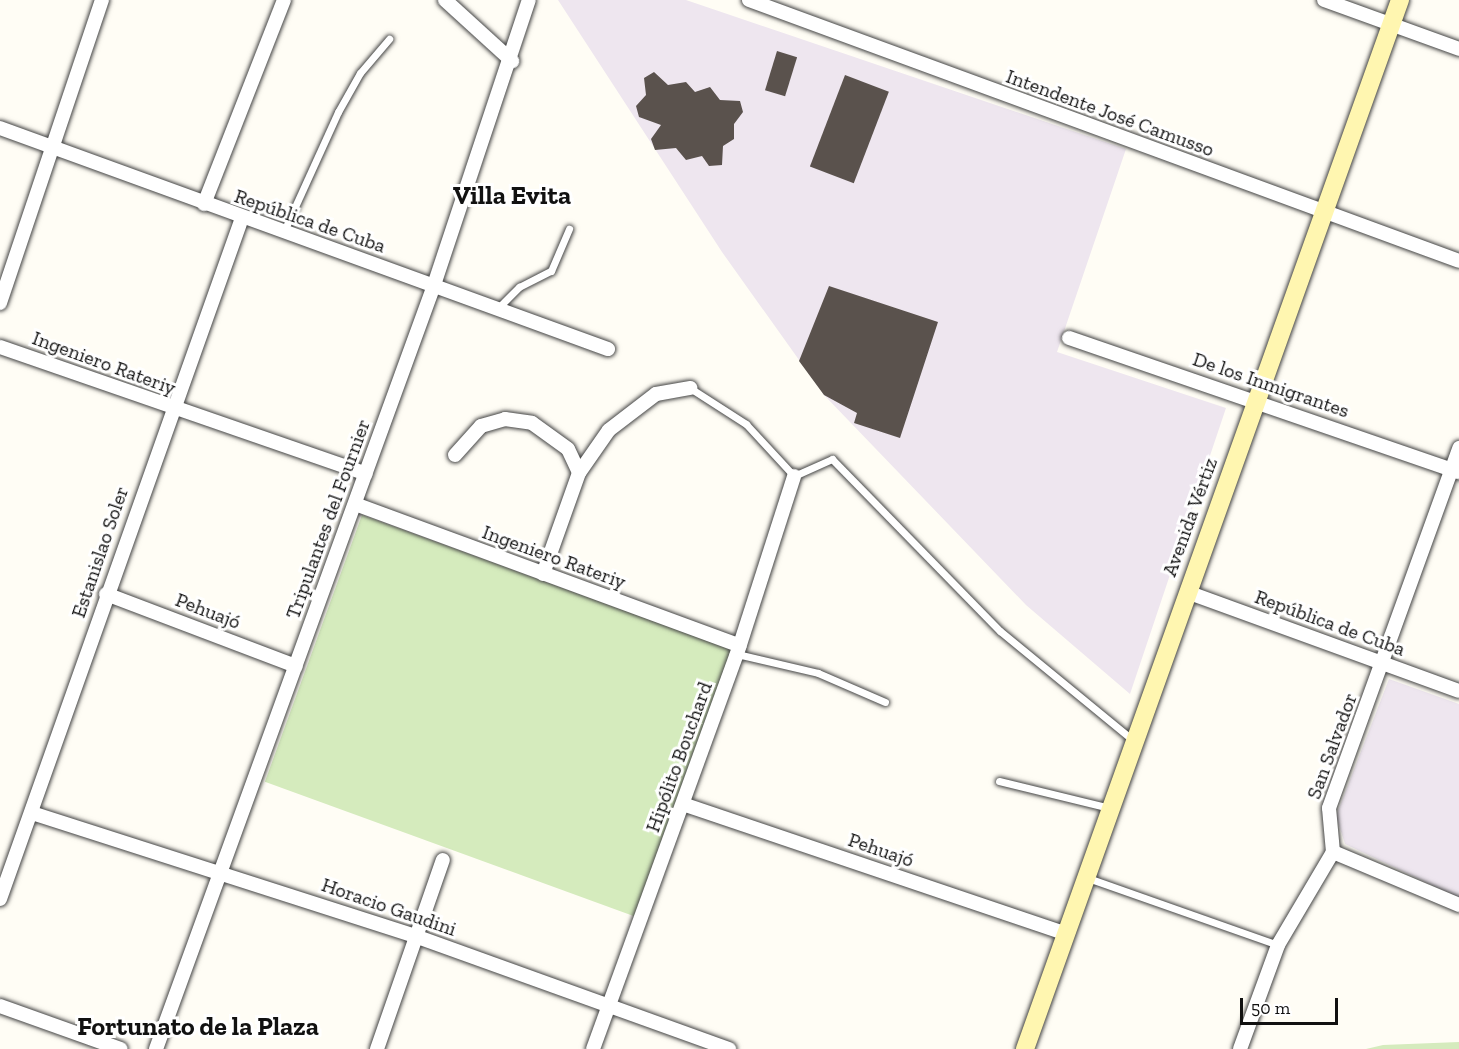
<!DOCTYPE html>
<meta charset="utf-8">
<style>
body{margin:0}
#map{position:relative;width:1459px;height:1049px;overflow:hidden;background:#fffdf5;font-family:"Zilla Slab",serif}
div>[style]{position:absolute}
.industrial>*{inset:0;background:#eee6ef}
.green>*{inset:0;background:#d5ebbd;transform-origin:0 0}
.building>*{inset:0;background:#5a524d;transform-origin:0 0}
.roads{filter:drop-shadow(0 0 2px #444) drop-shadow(0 0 2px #444)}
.lane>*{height:7px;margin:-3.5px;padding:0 3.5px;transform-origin:3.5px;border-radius:3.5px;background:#fff}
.street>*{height:14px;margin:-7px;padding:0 7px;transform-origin:7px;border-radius:7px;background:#fff}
.secondary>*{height:18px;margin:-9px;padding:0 9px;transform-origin:9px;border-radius:9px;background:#fff6b0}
span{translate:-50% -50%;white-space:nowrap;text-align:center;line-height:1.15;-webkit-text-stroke:6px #fff;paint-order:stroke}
.street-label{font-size:20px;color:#111}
.district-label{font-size:26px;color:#111;font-weight:700}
.scale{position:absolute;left:1240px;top:998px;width:98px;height:27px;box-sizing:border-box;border:3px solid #111;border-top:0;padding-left:8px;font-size:18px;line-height:21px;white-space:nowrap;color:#111;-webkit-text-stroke:4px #fff;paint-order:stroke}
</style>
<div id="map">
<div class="industrial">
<div style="clip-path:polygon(558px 0,686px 0,1126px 149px,1057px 352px,1226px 408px,1130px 694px,1026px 605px,824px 395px,722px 252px)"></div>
<div style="clip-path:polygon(1389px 679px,1459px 704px,1459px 898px,1345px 844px,1336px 816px)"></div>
</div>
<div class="green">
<div style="left:362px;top:515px;width:393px;height:284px;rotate:20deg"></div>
<div style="clip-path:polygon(1459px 1042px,1459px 1049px,1366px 1049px,1383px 1045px)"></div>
</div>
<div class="building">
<div style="left:777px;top:51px;width:21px;height:41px;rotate:17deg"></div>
<div style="clip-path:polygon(654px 72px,668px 85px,686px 82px,695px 92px,710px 87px,720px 100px,740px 101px,743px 112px,734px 124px,734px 139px,723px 146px,722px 165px,709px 166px,702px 156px,686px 160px,676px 148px,655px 150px,651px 139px,661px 125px,639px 117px,636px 106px,646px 95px,644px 78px)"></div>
<div style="left:845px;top:75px;width:47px;height:98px;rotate:21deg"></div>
<div style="clip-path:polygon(829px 286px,938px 322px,900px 438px,854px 423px,857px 413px,824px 395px,799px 361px)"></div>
</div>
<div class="roads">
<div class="lane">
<div style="left:284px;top:231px;width:131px;rotate:-65.6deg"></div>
<div style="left:338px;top:112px;width:45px;rotate:-60.6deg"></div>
<div style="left:360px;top:73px;width:45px;rotate:-49.5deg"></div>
<div style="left:498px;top:308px;width:30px;rotate:-45deg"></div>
<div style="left:519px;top:287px;width:36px;rotate:-27deg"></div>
<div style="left:551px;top:271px;width:46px;rotate:-66.8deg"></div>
<div style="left:690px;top:388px;width:67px;rotate:32.7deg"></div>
<div style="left:746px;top:424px;width:71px;rotate:47.3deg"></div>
<div style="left:794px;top:476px;width:42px;rotate:-24.1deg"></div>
<div style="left:832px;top:459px;width:240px;rotate:45.7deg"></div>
<div style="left:1000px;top:631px;width:173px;rotate:39.4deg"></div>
<div style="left:737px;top:654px;width:83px;rotate:13.2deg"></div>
<div style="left:818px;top:673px;width:73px;rotate:23.4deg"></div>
<div style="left:999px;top:781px;width:114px;rotate:13.7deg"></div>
<div style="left:1088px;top:878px;width:201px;rotate:19.4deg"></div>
</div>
<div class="street">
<div style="left:445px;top:0;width:91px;rotate:42.3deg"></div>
<div style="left:749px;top:0;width:756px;rotate:20.18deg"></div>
<div style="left:1324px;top:0;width:144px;rotate:19.9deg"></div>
<div style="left:0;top:128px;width:647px;rotate:19.98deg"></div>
<div style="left:204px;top:204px;width:219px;rotate:-68.6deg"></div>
<div style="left:0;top:303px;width:320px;rotate:-71.4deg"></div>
<div style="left:1069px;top:338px;width:412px;rotate:19deg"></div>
<div style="left:0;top:347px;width:387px;rotate:19.1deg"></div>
<div style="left:455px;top:455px;width:39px;rotate:-48deg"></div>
<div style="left:481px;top:426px;width:25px;rotate:-16deg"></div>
<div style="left:505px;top:419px;width:27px;rotate:8deg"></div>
<div style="left:532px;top:423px;width:44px;rotate:35.8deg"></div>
<div style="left:568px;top:449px;width:26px;rotate:65deg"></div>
<div style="left:355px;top:504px;width:410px;rotate:20.2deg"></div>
<div style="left:543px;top:574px;width:107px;rotate:-70.4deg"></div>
<div style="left:579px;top:473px;width:52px;rotate:-55.1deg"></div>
<div style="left:609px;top:430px;width:59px;rotate:-37.5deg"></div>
<div style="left:656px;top:394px;width:35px;rotate:-10deg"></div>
<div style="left:1187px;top:592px;width:289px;rotate:20deg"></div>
<div style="left:106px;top:594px;width:203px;rotate:20.8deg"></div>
<div style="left:683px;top:804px;width:405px;rotate:18.7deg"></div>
<div style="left:32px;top:813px;width:402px;rotate:17.8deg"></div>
<div style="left:415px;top:936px;width:334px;rotate:19.8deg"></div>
<div style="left:1333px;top:852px;width:137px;rotate:22.8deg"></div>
<div style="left:0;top:899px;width:723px;rotate:-70.44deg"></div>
<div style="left:0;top:1006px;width:128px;rotate:19.6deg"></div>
<div style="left:156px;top:1049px;width:813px;rotate:-70deg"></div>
<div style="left:434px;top:285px;width:300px;rotate:-71.6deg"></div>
<div style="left:377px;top:1049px;width:200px;rotate:-70.8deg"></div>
<div style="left:593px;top:1049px;width:420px;rotate:-70deg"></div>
<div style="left:737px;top:654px;width:187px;rotate:-72.2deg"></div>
<div style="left:1240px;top:1049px;width:111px;rotate:-69.9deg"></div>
<div style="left:1278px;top:945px;width:108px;rotate:-59.4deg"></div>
<div style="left:1333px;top:852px;width:44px;rotate:-95.2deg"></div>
<div style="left:1329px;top:808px;width:383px;rotate:-70.1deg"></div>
</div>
<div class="secondary">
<div style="left:1025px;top:1049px;width:1114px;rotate:-70.33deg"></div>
</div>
</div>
<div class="street-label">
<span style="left:1110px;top:113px;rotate:20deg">Intendente José Camusso</span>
<span style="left:310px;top:221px;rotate:19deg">República de Cuba</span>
<span style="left:104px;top:363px;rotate:20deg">Ingeniero Rateriy</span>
<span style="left:1271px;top:385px;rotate:19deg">De los Inmigrantes</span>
<span style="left:1190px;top:517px;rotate:-70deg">Avenida Vértiz</span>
<span style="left:328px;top:519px;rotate:-70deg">Tripulantes del Fournier</span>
<span style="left:100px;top:552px;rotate:-71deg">Estanislao Soler</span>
<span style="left:554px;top:557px;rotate:20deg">Ingeniero Rateriy</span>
<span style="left:208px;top:611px;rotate:21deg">Pehuajó</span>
<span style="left:1330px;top:623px;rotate:20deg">República de Cuba</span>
<span style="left:1332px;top:746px;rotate:-70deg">San Salvador</span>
<span style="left:679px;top:757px;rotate:-70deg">Hipólito Bouchard</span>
<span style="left:881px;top:850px;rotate:19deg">Pehuajó</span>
<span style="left:389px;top:907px;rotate:19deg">Horacio Gaudini</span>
</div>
<div class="district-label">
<span style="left:512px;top:196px">Villa Evita</span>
<span style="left:198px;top:1027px">Fortunato de la Plaza</span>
</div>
<div class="scale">50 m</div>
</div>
